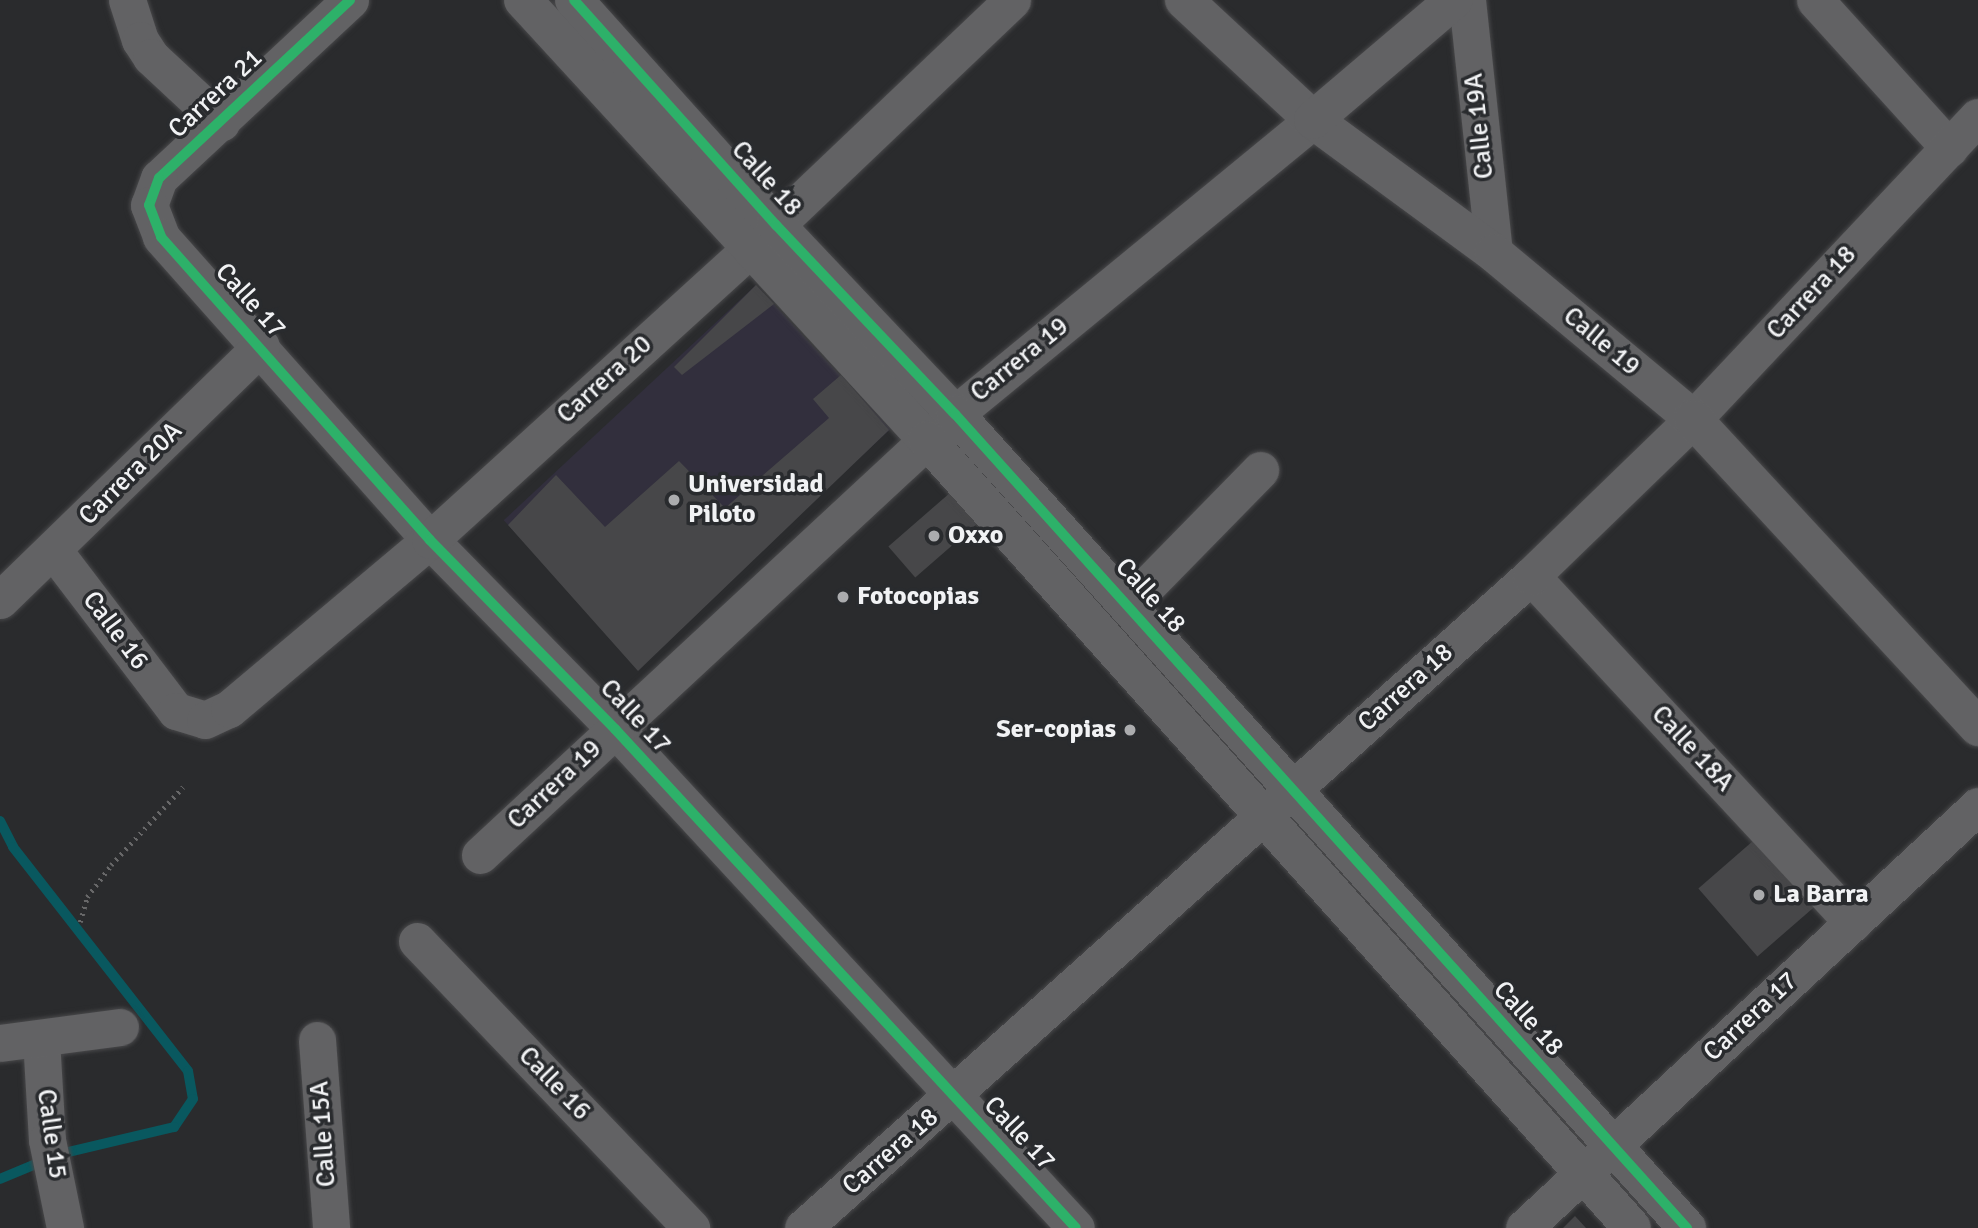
<!DOCTYPE html>
<style>
body{margin:0}
#map{position:relative;width:1978px;height:1228px;overflow:hidden;background:#2a2b2d;font-family:Signika,sans-serif}
div>[style]{position:absolute}
.education>*{inset:0;background:#322f3d;transform-origin:0 0}
.stream>*{height:10px;margin:-5px;padding:0 5px;transform-origin:5px;border-radius:5px;background:#09585f}
.building>*{inset:0;background:#474749;transform-origin:0 0}
.path>*{height:4.5px;margin-top:-2.25px;transform-origin:0;background:repeating-linear-gradient(90deg,#686869 0 2px,transparent 0 7px)}
.roads{filter:drop-shadow(0 0 2px #48484a) drop-shadow(0 0 2px #48484a)}
.minor>*{height:37px;margin:-18.5px;padding:0 18.5px;transform-origin:18.5px;border-radius:18.5px;background:#626264}
.tertiary>*{height:38px;margin:-19px;padding:0 19px;transform-origin:19px;border-radius:19px;background:#626264}
.cycleway>*{height:10px;margin:-5px;padding:0 5px;transform-origin:5px;border-radius:5px;background:#2db169}
.dots>*{width:19px;height:19px;translate:-50% -50%;box-sizing:border-box;border:4px solid #292b2e;border-radius:50%}
span{translate:-50% -50%;white-space:nowrap;text-align:center;line-height:1.15;-webkit-text-stroke:7px #292b2e;paint-order:stroke}
.street-label{font-size:26px;color:#f1f2f4}
.poi-label{font-size:26px;color:#f1f2f4;font-weight:700}
.left{translate:0 -50%;text-align:left}
.right{translate:-100% -50%;text-align:right}
</style>
<div id="map">
<div class="education">
<div style="left:756px;top:285px;width:197px;height:345px;rotate:47deg"></div>
</div>
<div class="stream">
<div style="left:0;top:821px;width:29px;rotate:63deg"></div>
<div style="left:13px;top:847px;width:284px;rotate:52deg"></div>
<div style="left:188px;top:1071px;width:28px;rotate:80deg"></div>
<div style="left:193px;top:1099px;width:34px;rotate:124deg"></div>
<div style="left:174px;top:1127px;width:121px;rotate:166.7deg"></div>
<div style="left:0;top:1179px;width:47px;rotate:-22.7deg"></div>
</div>
<div class="building">
<div style="clip-path:polygon(756px 285px,774px 304px,682px 375px,674px 367px)"></div>
<div style="clip-path:polygon(841px 375px,889px 430px,638px 671px,508px 525px,556px 475px,605px 527px,679px 461px,725px 508px,829px 418px,813px 399px)"></div>
<div style="left:951px;top:492px;width:41px;height:83px;rotate:49deg"></div>
<div style="left:1761px;top:834px;width:90px;height:83px;rotate:49deg"></div>
<div style="clip-path:polygon(1575px 1216px,1586px 1228px,1563px 1228px)"></div>
</div>
<div class="path">
<div style="left:80px;top:922px;width:26px;rotate:-74deg"></div>
<div style="left:87px;top:897px;width:40px;rotate:-53deg"></div>
<div style="left:111px;top:865px;width:106px;rotate:-47.3deg"></div>
</div>
<div class="roads">
<div class="minor">
<div style="left:127px;top:0;width:42px;rotate:72deg"></div>
<div style="left:140px;top:40px;width:20px;rotate:57deg"></div>
<div style="left:151px;top:57px;width:96px;rotate:42.9deg"></div>
<div style="left:350px;top:0;width:261px;rotate:137deg"></div>
<div style="left:159px;top:178px;width:29px;rotate:110deg"></div>
<div style="left:149px;top:205px;width:34px;rotate:69deg"></div>
<div style="left:161px;top:237px;width:405px;rotate:48.4deg"></div>
<div style="left:430px;top:540px;width:264px;rotate:45.6deg"></div>
<div style="left:615px;top:729px;width:679px;rotate:47.27deg"></div>
<div style="left:1467px;top:0;width:254px;rotate:83.9deg"></div>
<div style="left:1815px;top:0;width:200px;rotate:47.8deg"></div>
<div style="left:54px;top:551px;width:201px;rotate:52.7deg"></div>
<div style="left:176px;top:711px;width:30px;rotate:17deg"></div>
<div style="left:205px;top:720px;width:26px;rotate:-25deg"></div>
<div style="left:229px;top:709px;width:263px;rotate:-40.1deg"></div>
<div style="left:430px;top:540px;width:468px;rotate:-42.3deg"></div>
<div style="left:776px;top:225px;width:326px;rotate:-43.6deg"></div>
<div style="left:1531px;top:576px;width:473px;rotate:47.1deg"></div>
<div style="left:0;top:600px;width:364px;rotate:-44.2deg"></div>
<div style="left:1128px;top:605px;width:189px;rotate:-45.6deg"></div>
<div style="left:480px;top:855px;width:648px;rotate:-42.87deg"></div>
<div style="left:955px;top:414px;width:463px;rotate:-39.4deg"></div>
<div style="left:417px;top:941px;width:397px;rotate:46.3deg"></div>
<div style="left:41px;top:1039px;width:101px;rotate:86.6deg"></div>
<div style="left:47px;top:1140px;width:90px;rotate:78.4deg"></div>
<div style="left:317px;top:1040px;width:189px;rotate:85.7deg"></div>
<div style="left:0;top:1043px;width:121px;rotate:-7.6deg"></div>
<div style="left:803px;top:1228px;width:977px;rotate:-41.85deg"></div>
<div style="left:1531px;top:576px;width:226px;rotate:-44.1deg"></div>
<div style="left:1693px;top:419px;width:415px;rotate:-46.7deg"></div>
<div style="left:1524px;top:1228px;width:620px;rotate:-42.91deg"></div>
</div>
<div class="tertiary">
<div style="left:523px;top:0;width:597px;rotate:47.44deg"></div>
<div style="left:927px;top:440px;width:1057px;rotate:48.18deg"></div>
<div style="left:574px;top:0;width:302px;rotate:48.1deg"></div>
<div style="left:776px;top:225px;width:260px;rotate:46.6deg"></div>
<div style="left:955px;top:414px;width:1095px;rotate:48.04deg"></div>
<div style="left:1184px;top:0;width:176px;rotate:42.9deg"></div>
<div style="left:1313px;top:120px;width:225px;rotate:36.3deg"></div>
<div style="left:1494px;top:253px;width:259px;rotate:39.8deg"></div>
<div style="left:1693px;top:419px;width:420px;rotate:47.2deg"></div>
<div style="left:1313px;top:120px;width:185px;rotate:-40.4deg"></div>
</div>
</div>
<div class="cycleway">
<div style="left:350px;top:0;width:261px;rotate:137deg"></div>
<div style="left:159px;top:178px;width:29px;rotate:110deg"></div>
<div style="left:149px;top:205px;width:34px;rotate:69deg"></div>
<div style="left:161px;top:237px;width:405px;rotate:48.4deg"></div>
<div style="left:430px;top:540px;width:264px;rotate:45.6deg"></div>
<div style="left:615px;top:729px;width:679px;rotate:47.27deg"></div>
<div style="left:574px;top:0;width:302px;rotate:48.1deg"></div>
<div style="left:776px;top:225px;width:260px;rotate:46.6deg"></div>
<div style="left:955px;top:414px;width:1095px;rotate:48.04deg"></div>
</div>
<div class="dots">
<div style="left:674px;top:500px;background:#abacae"></div>
<div style="left:934px;top:536px;background:#abacae"></div>
<div style="left:843px;top:597px;background:#abacae"></div>
<div style="left:1130px;top:730px;background:#abacae"></div>
<div style="left:1759px;top:895px;background:#abacae"></div>
</div>
<div class="street-label">
<span style="left:216px;top:94px;rotate:-43deg">Carrera 21</span>
<span style="left:1480px;top:126px;rotate:-96deg">Calle 19A</span>
<span style="left:766px;top:179px;rotate:48deg">Calle 18</span>
<span style="left:1812px;top:293px;rotate:-47deg">Carrera 18</span>
<span style="left:250px;top:301px;rotate:48deg">Calle 17</span>
<span style="left:1601px;top:342px;rotate:40deg">Calle 19</span>
<span style="left:1020px;top:360px;rotate:-39deg">Carrera 19</span>
<span style="left:605px;top:380px;rotate:-42deg">Carrera 20</span>
<span style="left:131px;top:474px;rotate:-45deg">Carrera 20A</span>
<span style="left:1150px;top:596px;rotate:48deg">Calle 18</span>
<span style="left:115px;top:631px;rotate:53deg">Calle 16</span>
<span style="left:1406px;top:688px;rotate:-42deg">Carrera 18</span>
<span style="left:635px;top:717px;rotate:47deg">Calle 17</span>
<span style="left:1692px;top:749px;rotate:47deg">Calle 18A</span>
<span style="left:555px;top:785px;rotate:-43deg">Carrera 19</span>
<span style="left:1751px;top:1017px;rotate:-43deg">Carrera 17</span>
<span style="left:1528px;top:1019px;rotate:48deg">Calle 18</span>
<span style="left:554px;top:1084px;rotate:46deg">Calle 16</span>
<span style="left:51px;top:1134px;rotate:82deg">Calle 15</span>
<span style="left:324px;top:1134px;rotate:-94deg">Calle 15A</span>
<span style="left:1019px;top:1134px;rotate:47deg">Calle 17</span>
<span style="left:891px;top:1152px;rotate:-41deg">Carrera 18</span>
</div>
<div class="poi-label">
<span class="left" style="left:688px;top:500px">Universidad<br>Piloto</span>
<span class="left" style="left:948px;top:536px">Oxxo</span>
<span class="left" style="left:857px;top:597px">Fotocopias</span>
<span class="right" style="left:1116px;top:730px">Ser-copias</span>
<span class="left" style="left:1773px;top:895px">La Barra</span>
</div>
</div>
